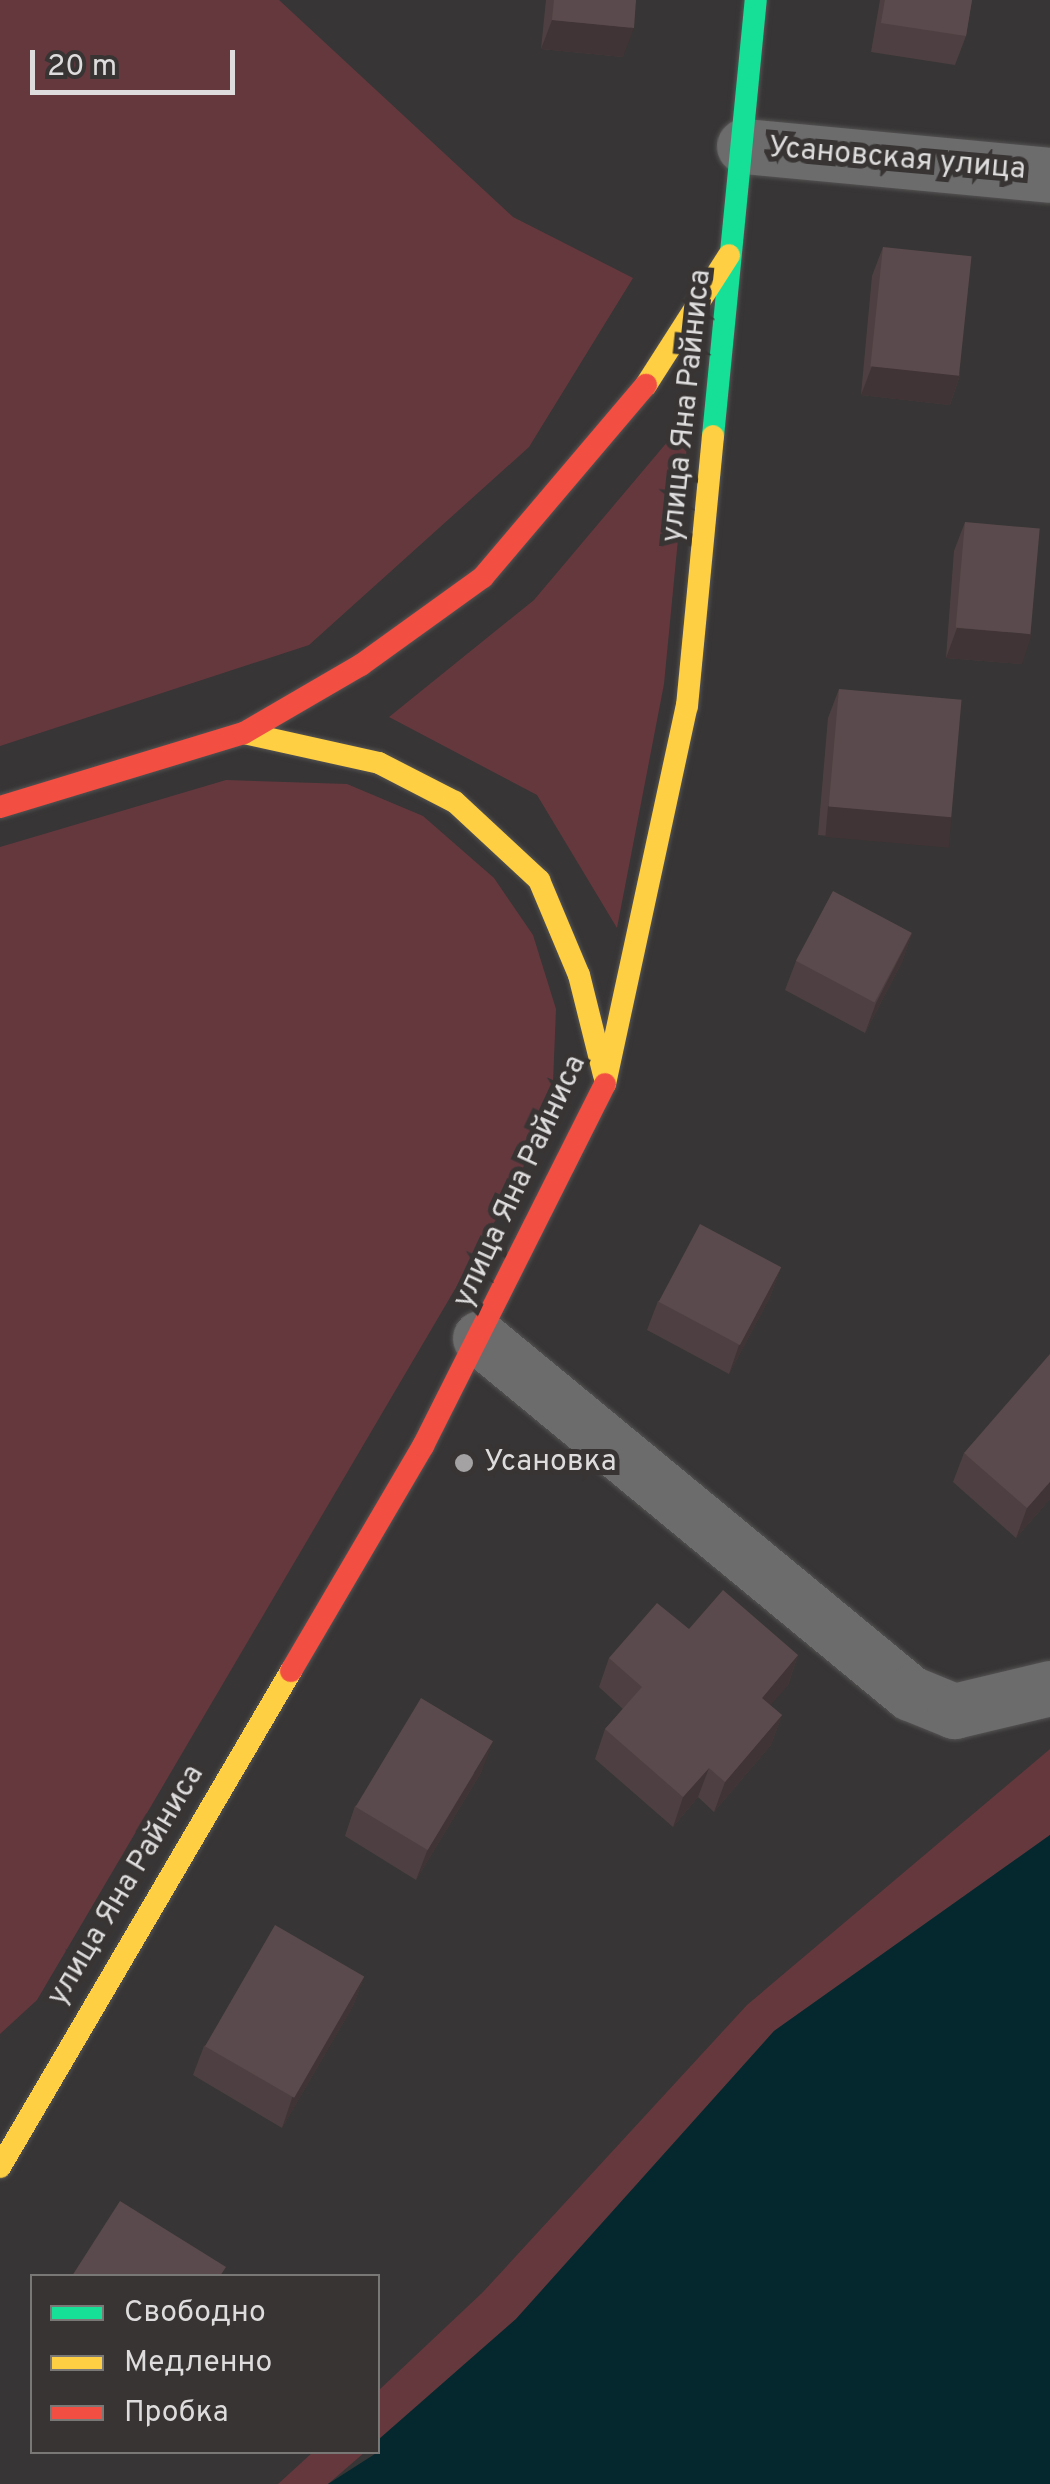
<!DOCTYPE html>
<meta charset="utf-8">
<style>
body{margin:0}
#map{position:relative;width:1050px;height:2484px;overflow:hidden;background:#373535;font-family:Overpass,sans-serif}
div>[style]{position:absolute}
.green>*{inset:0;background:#65383e}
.water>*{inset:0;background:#05282e}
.roads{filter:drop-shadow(0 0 2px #555353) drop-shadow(0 0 2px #555353)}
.street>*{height:55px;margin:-27.5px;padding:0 27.5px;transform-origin:27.5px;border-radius:27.5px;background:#6d6c6c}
.fast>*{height:22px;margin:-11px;padding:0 11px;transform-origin:11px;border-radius:11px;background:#16e098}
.slow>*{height:22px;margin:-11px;padding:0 11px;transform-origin:11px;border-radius:11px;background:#ffcf43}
.jam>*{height:22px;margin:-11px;padding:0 11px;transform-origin:11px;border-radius:11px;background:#f24e42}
.wall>*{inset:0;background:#4e4042}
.shaded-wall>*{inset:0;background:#403436;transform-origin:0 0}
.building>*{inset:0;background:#5b4a4d;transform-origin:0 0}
.dots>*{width:28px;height:28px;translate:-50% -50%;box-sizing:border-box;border:5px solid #383434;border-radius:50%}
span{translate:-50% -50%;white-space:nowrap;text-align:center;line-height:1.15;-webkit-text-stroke:10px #383434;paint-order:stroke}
.street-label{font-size:30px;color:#dedcdc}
.poi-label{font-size:30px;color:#dedcdc}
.left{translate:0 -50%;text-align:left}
.legend{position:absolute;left:30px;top:2274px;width:350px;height:180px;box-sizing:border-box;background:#383434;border:2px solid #7a7777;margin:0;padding:12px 18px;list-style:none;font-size:30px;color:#dedcdc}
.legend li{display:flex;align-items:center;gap:20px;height:50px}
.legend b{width:50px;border:2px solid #7a7777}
.scale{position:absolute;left:30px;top:50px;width:205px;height:45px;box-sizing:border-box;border:5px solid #dedcdc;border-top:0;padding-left:12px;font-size:30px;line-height:35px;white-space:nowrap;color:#dedcdc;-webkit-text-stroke:8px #383434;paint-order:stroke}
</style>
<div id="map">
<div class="green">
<div style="clip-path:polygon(0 0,279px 0,513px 217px,633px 278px,529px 447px,309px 645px,0 746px)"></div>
<div style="clip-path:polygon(690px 415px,664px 684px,617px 928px,537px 795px,389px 717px,534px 600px)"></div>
<div style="clip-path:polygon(226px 780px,347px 784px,423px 816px,494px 878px,533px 935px,556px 1009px,553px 1083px,518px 1182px,37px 2000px,0 2034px,0 847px)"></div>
<div style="clip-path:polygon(1050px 1749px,1050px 1835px,774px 2031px,516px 2319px,378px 2440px,378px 2391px,483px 2292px,747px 2005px)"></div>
<div style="clip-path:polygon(313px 2452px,365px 2452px,328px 2484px,278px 2484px)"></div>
</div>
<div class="water">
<div style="clip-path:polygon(1050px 1835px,1050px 2484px,328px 2484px,378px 2452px,378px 2440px,516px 2319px,774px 2031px)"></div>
</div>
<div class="roads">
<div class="street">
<div style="left:744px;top:146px;width:307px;rotate:5.4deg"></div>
<div style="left:480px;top:1338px;width:558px;rotate:39.54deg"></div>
<div style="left:910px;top:1693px;width:48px;rotate:22.2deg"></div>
<div style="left:954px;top:1711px;width:99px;rotate:-13.5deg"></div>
</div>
<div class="fast">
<div style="left:713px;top:436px;width:438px;rotate:-84.4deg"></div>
</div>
<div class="slow">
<div style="left:646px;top:385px;width:154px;rotate:-57.4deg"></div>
<div style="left:244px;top:733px;width:138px;rotate:12.5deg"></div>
<div style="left:379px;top:763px;width:85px;rotate:27.2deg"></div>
<div style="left:455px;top:802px;width:115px;rotate:42.9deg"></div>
<div style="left:539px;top:880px;width:103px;rotate:67.2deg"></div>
<div style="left:579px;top:975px;width:103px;rotate:76deg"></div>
<div style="left:605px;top:1084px;width:387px;rotate:-77.8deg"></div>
<div style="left:687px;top:706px;width:271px;rotate:-84.5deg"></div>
<div style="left:0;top:2167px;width:575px;rotate:-59.6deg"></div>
</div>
<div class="jam">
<div style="left:0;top:807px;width:255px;rotate:-16.9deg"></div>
<div style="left:244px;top:733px;width:135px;rotate:-30.2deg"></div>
<div style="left:361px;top:665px;width:150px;rotate:-35.8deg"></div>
<div style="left:483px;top:577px;width:252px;rotate:-49.7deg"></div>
<div style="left:291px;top:1671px;width:261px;rotate:-59.6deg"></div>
<div style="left:423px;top:1446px;width:405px;rotate:-63.3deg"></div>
</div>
</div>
<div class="wall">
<div style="clip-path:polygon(546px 0,636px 0,623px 57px,541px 49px)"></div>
<div style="clip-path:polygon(880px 0,972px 0,966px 36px,955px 65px,871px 52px)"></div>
<div style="clip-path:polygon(883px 247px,960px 375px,950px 405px,861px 395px,872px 276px)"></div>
<div style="clip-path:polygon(965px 522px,1022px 664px,946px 658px,954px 551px)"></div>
<div style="clip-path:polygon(839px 689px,941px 846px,818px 835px,828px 718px)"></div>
<div style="clip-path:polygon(912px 933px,902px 962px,865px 1033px,785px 990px,796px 961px)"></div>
<div style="clip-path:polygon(781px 1267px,770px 1297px,729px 1374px,647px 1330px,658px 1301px)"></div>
<div style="clip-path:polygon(964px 1453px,1050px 1499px,1016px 1538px,953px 1482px)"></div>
<div style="clip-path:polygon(689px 1629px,798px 1655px,788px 1685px,770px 1705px,782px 1715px,771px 1745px,714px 1812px,698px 1797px,673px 1827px,595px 1759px,605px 1729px,623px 1709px,599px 1687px,609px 1658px)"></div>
<div style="clip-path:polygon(482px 1771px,416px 1880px,345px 1836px,355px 1806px)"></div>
<div style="clip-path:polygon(364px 1977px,353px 2006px,282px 2128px,193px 2075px,204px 2046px)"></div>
</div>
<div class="shaded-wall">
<div style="clip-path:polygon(552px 20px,634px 28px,623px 57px,541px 49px)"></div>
<div style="clip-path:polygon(872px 366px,960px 375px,950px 405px,861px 395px)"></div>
<div style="clip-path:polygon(957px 628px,1032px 634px,1022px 664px,946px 658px)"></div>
<div style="left:828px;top:806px;width:124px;height:31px;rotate:5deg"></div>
<div style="clip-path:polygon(912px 933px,902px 962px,865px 1033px,876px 1003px)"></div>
<div style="clip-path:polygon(781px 1267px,770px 1297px,729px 1374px,739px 1345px)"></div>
<div style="clip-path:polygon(1050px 1482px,1050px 1499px,1016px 1538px,1027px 1508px)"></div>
<div style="clip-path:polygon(798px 1655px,788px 1685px,752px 1727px,762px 1698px)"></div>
<div style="clip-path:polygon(782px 1715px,771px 1745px,714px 1812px,725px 1782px)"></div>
<div style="clip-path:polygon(493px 1742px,482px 1771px,416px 1880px,427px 1851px)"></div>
<div style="clip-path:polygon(709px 1768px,698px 1797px,673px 1827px,683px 1797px)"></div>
<div style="clip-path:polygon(364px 1977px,353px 2006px,282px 2128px,292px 2098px)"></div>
</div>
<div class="building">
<div style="clip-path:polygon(554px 0,636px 0,634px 28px,552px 20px)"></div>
<div style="clip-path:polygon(885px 0,972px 0,966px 36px,881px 23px)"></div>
<div style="left:883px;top:247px;width:89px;height:120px;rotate:6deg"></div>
<div style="left:965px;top:522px;width:75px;height:106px;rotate:5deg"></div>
<div style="left:839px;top:689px;width:123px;height:118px;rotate:5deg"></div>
<div style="left:833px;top:891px;width:89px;height:79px;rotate:28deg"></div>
<div style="left:700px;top:1224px;width:92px;height:88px;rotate:28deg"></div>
<div style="clip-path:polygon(1050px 1354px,1050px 1482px,1027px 1508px,964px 1453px)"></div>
<div style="clip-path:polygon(723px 1590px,798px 1655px,762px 1698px,782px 1715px,725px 1782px,709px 1768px,683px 1797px,605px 1729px,642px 1687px,609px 1658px,657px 1603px,689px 1629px)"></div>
<div style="left:421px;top:1698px;width:84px;height:127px;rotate:31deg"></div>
<div style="left:275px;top:1925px;width:103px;height:140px;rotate:30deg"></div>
<div style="clip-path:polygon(120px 2201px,226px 2267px,220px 2276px,72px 2276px)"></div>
</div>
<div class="dots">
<div style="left:464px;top:1463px;background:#a4a2a2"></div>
</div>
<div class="street-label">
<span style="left:897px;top:160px;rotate:5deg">Усановская улица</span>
<span style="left:688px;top:406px;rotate:-84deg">улица Яна Райниса</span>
<span style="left:521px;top:1182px;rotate:-65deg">улица Яна Райниса</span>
<span style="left:127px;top:1886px;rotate:-59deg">улица Яна Райниса</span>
</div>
<div class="poi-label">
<span class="left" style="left:484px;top:1463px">Усановка</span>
</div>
<ul class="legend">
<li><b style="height:12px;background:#16e098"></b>Свободно</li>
<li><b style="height:12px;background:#ffcf43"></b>Медленно</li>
<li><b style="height:12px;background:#f24e42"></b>Пробка</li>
</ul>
<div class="scale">20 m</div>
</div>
